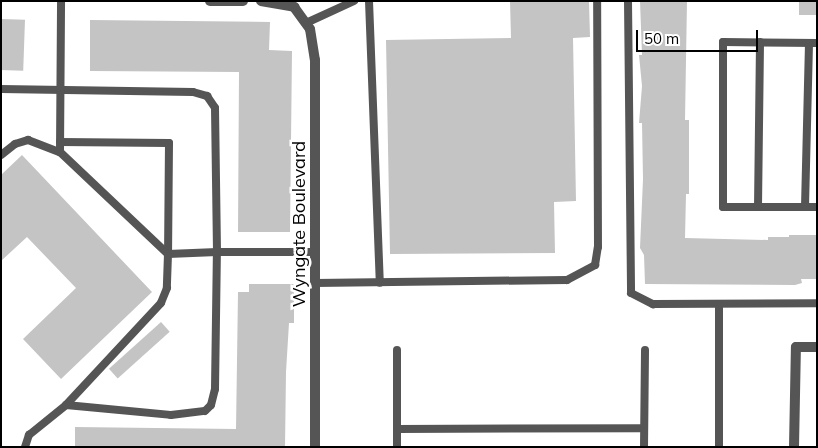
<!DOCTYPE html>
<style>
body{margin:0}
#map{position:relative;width:818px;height:448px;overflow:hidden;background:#fff;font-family:Mulish,sans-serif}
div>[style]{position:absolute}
.building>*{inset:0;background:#c4c4c4;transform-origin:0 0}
.service>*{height:8px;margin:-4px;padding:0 4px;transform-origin:4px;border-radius:4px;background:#555}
.minor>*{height:10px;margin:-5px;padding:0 5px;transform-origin:5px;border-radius:5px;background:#555}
span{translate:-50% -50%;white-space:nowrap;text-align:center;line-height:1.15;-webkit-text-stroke:5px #fff;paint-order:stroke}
.street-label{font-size:18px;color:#000}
.frame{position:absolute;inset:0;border:2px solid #000;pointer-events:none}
.scale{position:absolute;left:636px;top:30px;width:122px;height:22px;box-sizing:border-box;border:2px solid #000;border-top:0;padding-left:6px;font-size:15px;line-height:18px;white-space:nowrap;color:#000;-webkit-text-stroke:4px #fff;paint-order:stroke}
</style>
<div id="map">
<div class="building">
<div style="clip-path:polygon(510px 1px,589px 1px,590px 37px,573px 38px,576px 201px,554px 202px,555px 253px,390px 254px,386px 40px,511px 38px)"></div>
<div style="clip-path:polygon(640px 1px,687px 1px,685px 120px,689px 120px,689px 194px,686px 194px,685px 238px,768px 240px,768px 237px,789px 237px,789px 235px,817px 235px,817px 279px,801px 279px,802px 283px,795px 285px,645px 284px,644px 255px,640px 248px,643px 179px,642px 123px,639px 123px,642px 86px,639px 55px,642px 55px)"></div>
<div style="left:799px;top:1px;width:18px;height:14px"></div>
<div style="left:1px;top:19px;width:24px;height:51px;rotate:2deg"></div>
<div style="clip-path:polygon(90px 20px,270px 22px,269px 50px,292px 51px,290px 232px,238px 232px,239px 72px,90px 71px)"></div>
<div style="clip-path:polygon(22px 155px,152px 292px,61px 379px,23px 339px,76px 288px,27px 237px,1px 261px,1px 175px)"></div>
<div style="clip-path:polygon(249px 284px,294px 284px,294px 323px,289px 323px,286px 372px,285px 447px,75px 447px,75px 427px,236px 429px,238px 292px,249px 292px)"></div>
<div style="left:161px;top:322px;width:13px;height:70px;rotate:48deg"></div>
</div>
<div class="service">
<div style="left:369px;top:1px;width:282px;rotate:87.8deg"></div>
<div style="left:628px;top:1px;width:292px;rotate:89.4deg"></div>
<div style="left:631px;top:293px;width:25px;rotate:27deg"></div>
<div style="left:653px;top:304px;width:164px;rotate:-0.3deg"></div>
<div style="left:306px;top:23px;width:53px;rotate:-24.6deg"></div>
<div style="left:817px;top:43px;width:94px;rotate:-179.4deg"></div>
<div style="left:723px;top:42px;width:165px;rotate:90deg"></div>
<div style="left:723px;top:207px;width:94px"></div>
<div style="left:1px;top:89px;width:192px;rotate:0.9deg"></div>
<div style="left:193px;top:92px;width:15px;rotate:16deg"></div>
<div style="left:207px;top:96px;width:14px;rotate:56deg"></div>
<div style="left:215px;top:108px;width:144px;rotate:89.2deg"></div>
<div style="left:217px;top:252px;width:98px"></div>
<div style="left:60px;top:142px;width:109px;rotate:0.5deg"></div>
<div style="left:169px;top:143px;width:111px;rotate:90.5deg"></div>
<div style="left:60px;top:152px;width:149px;rotate:43.4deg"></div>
<div style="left:1px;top:155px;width:18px;rotate:-38deg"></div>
<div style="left:15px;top:144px;width:14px;rotate:-17deg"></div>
<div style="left:28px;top:140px;width:34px;rotate:21deg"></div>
<div style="left:60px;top:152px;width:151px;rotate:-89.6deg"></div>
<div style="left:758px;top:207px;width:165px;rotate:-89.3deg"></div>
<div style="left:805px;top:207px;width:164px;rotate:-88.6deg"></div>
<div style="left:315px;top:283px;width:252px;rotate:-0.7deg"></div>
<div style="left:567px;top:280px;width:32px;rotate:-28deg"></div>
<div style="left:595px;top:265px;width:18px;rotate:-81deg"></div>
<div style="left:598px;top:247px;width:246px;rotate:-90.2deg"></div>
<div style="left:397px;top:350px;width:97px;rotate:90deg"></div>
<div style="left:397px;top:429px;width:247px;rotate:-0.2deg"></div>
<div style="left:25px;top:447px;width:13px;rotate:-72deg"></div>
<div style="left:29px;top:435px;width:48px;rotate:-39deg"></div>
<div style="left:66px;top:405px;width:105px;rotate:5.4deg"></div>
<div style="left:171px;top:415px;width:34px;rotate:-7deg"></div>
<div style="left:205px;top:411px;width:8px;rotate:-45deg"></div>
<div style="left:211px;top:405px;width:16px;rotate:-76deg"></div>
<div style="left:215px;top:389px;width:137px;rotate:-89.2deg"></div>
<div style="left:217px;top:252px;width:49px;rotate:177.7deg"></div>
<div style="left:168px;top:254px;width:34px;rotate:92deg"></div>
<div style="left:167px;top:288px;width:16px;rotate:112deg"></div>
<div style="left:161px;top:303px;width:139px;rotate:133deg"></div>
<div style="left:644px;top:447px;width:97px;rotate:-89.4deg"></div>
<div style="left:719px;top:447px;width:143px;rotate:-90deg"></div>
</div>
<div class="minor">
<div style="left:210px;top:1px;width:33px"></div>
<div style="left:261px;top:1px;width:34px;rotate:10deg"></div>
<div style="left:294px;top:7px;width:27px;rotate:54deg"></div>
<div style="left:310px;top:29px;width:31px;rotate:81deg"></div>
<div style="left:315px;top:60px;width:387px;rotate:90deg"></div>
<div style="left:794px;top:447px;width:100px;rotate:-88.9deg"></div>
<div style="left:796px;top:347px;width:21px"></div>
</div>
<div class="street-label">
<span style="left:299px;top:224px;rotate:-90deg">Wyngate Boulevard</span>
</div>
<div class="frame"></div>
<div class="scale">50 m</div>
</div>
